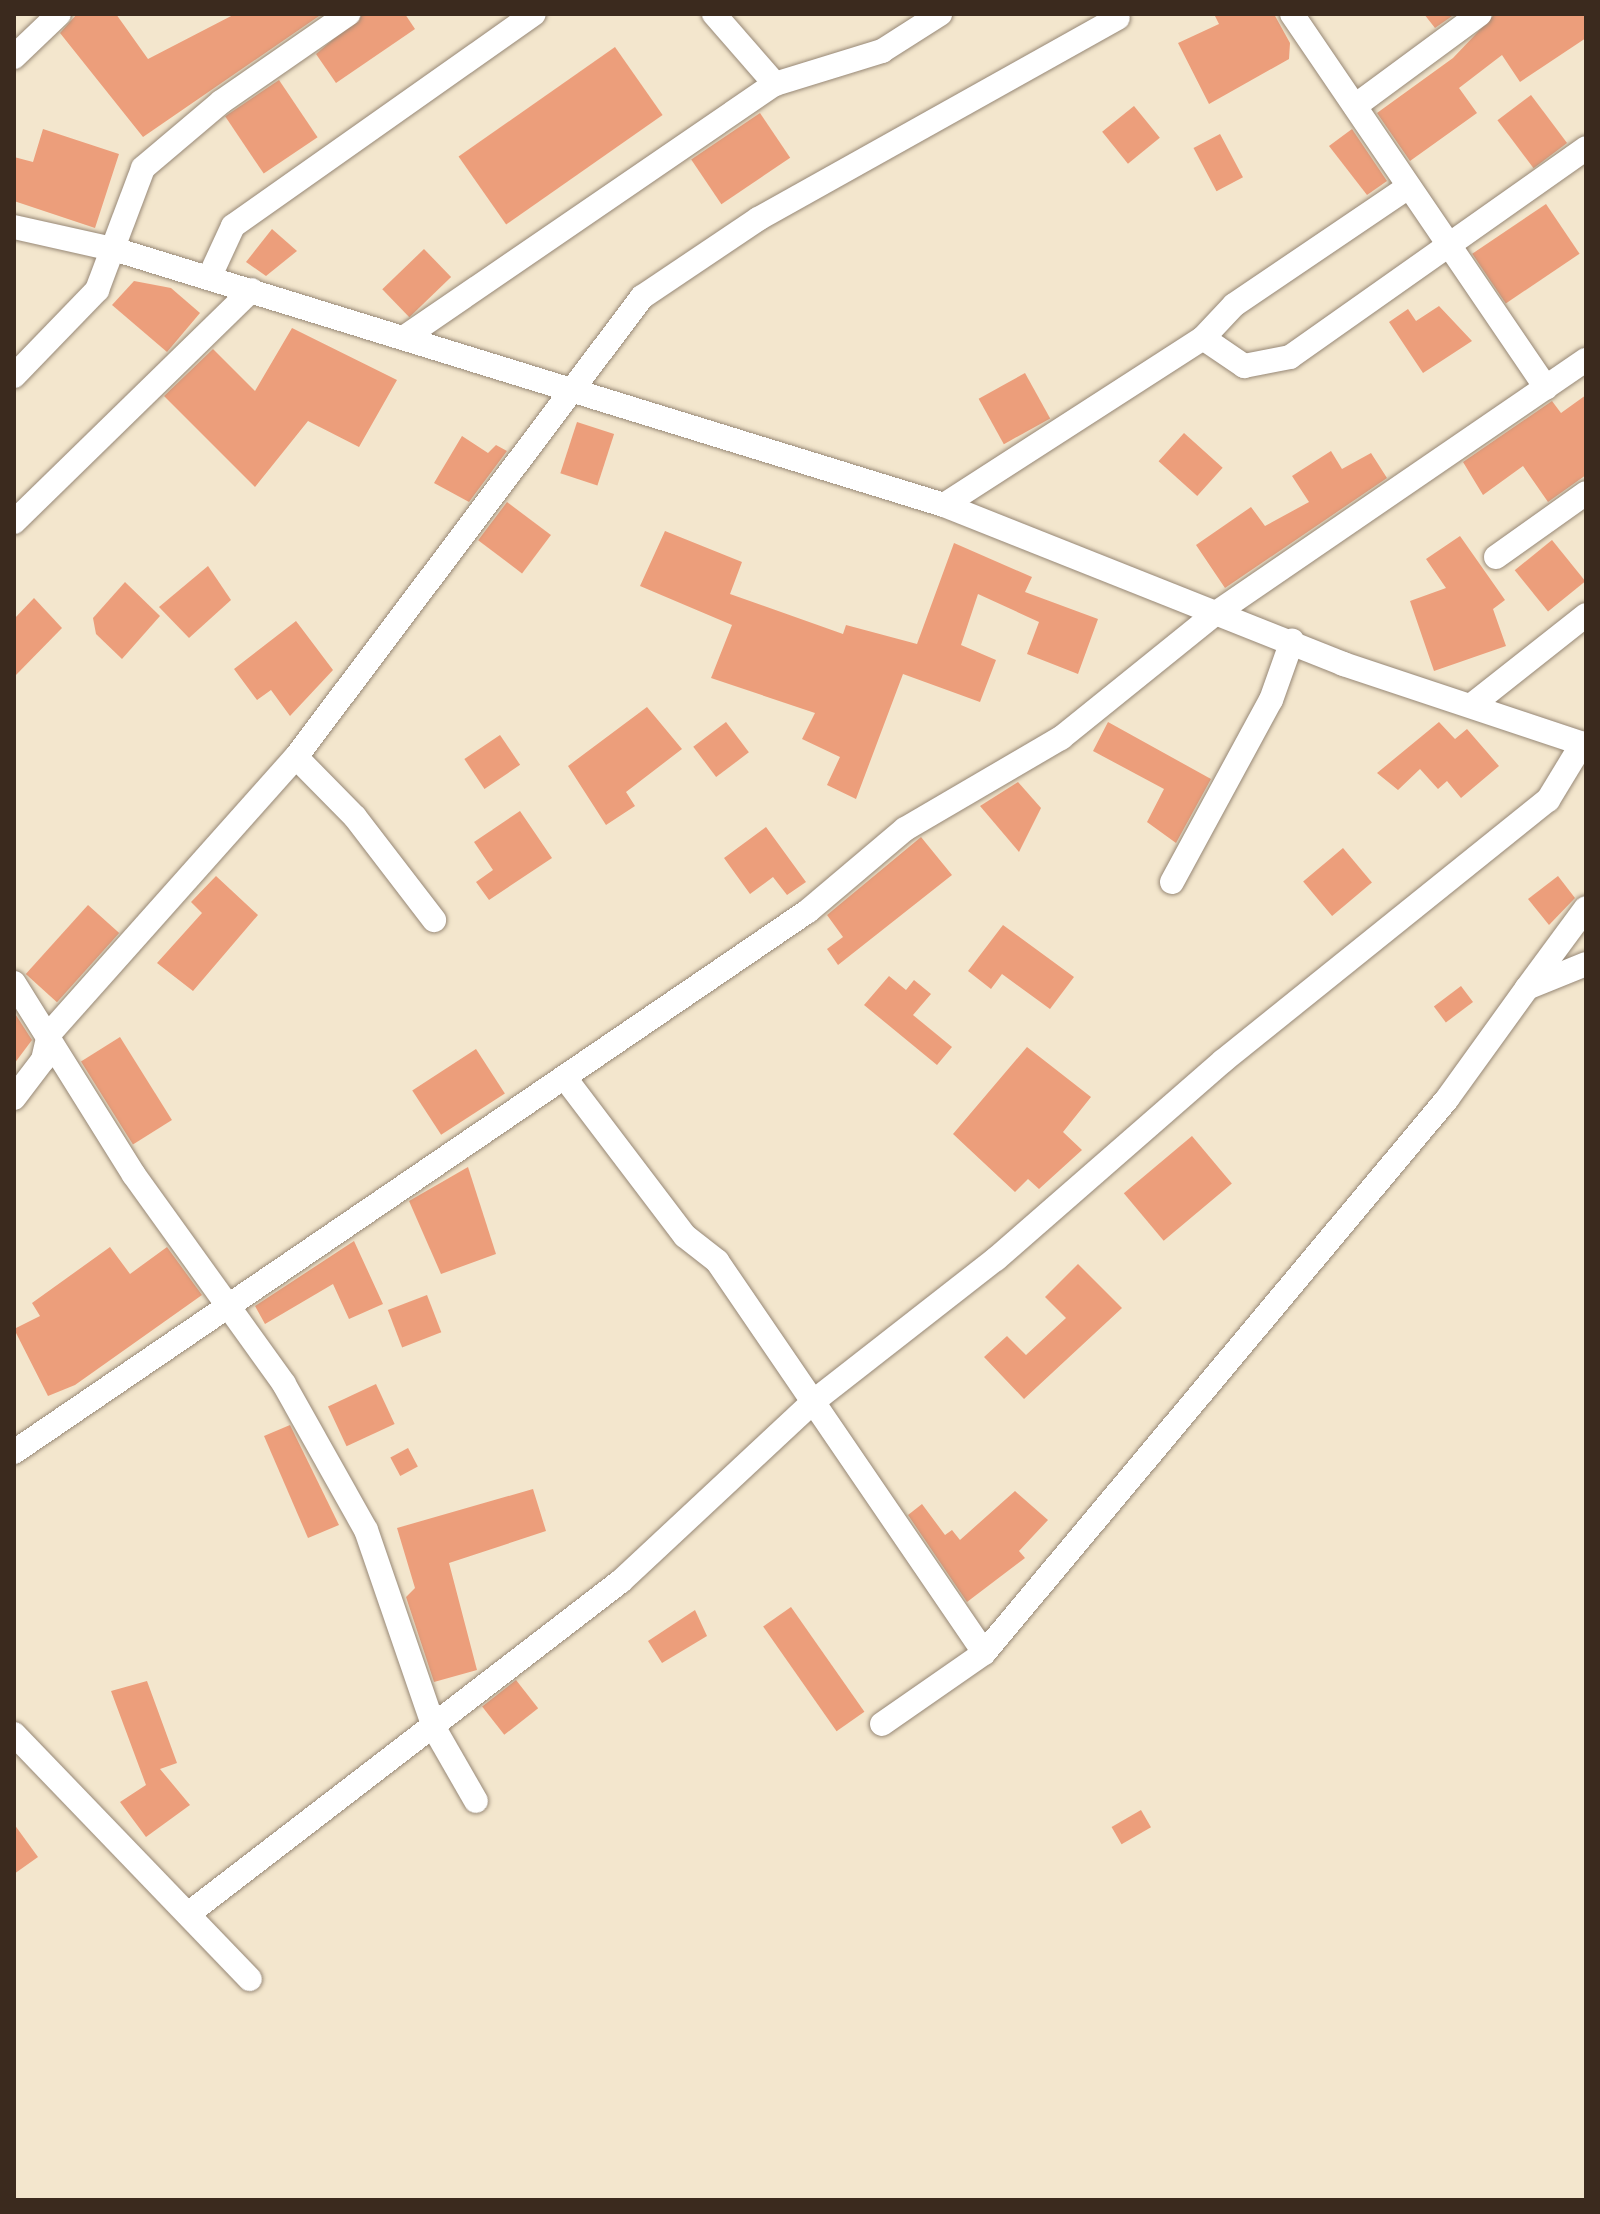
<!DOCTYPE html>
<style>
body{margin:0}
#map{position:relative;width:1600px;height:2214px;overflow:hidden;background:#f3e6cd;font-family:Delius,sans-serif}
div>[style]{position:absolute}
.building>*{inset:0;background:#ec9e7b;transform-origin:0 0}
.roads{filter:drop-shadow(0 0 2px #978876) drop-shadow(0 0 2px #978876)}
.street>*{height:24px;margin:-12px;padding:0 12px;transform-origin:12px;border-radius:12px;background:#fff}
span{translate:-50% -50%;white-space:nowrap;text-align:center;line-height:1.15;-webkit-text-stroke:8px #fff;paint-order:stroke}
.frame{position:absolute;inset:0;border:16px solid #3b2a1e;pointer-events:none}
</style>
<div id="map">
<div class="building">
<div style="clip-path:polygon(77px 14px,116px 14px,148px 59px,235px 14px,322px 14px,143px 137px,60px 33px)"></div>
<div style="clip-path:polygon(363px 14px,405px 14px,415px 29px,336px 83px,316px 54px)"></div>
<div style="clip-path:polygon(1214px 14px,1274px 14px,1290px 43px,1289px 59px,1209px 104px,1178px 43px,1219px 24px)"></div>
<div style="clip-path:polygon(1424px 14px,1455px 14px,1435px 28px)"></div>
<div style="clip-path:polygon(1495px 14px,1586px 14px,1586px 38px,1520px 82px,1502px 55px,1459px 88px,1477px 113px,1410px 161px,1377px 113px,1453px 58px)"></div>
<div style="left:615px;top:47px;width:83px;height:191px;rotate:55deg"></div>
<div style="left:279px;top:80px;width:69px;height:65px;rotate:56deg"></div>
<div style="left:1531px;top:95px;width:60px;height:42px;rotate:53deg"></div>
<div style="left:1134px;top:106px;width:41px;height:41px;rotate:51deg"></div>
<div style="left:760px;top:113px;width:54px;height:83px;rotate:56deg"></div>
<div style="clip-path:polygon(43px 129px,119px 154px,95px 228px,14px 201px,14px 157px,33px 162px)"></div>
<div style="clip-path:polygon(1352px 129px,1387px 181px,1367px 195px,1329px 146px)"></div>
<div style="left:1220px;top:134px;width:49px;height:30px;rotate:62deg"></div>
<div style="left:1546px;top:204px;width:60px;height:89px;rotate:56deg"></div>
<div style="clip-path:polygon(272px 229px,297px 251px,266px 276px,246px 262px)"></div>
<div style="left:424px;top:249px;width:39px;height:58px;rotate:46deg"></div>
<div style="clip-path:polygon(134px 281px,171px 288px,200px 313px,167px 352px,112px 305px)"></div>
<div style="clip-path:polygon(1439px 306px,1472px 341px,1423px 373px,1389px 322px,1408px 309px,1416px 321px)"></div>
<div style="clip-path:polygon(292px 328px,397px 380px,359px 447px,308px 421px,255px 487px,164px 396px,213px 349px,255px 391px)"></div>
<div style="left:1025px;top:373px;width:52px;height:53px;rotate:61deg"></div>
<div style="clip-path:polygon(1586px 395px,1586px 475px,1548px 502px,1523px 466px,1483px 495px,1463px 462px,1552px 401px,1561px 413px)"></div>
<div style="left:577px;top:422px;width:39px;height:54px;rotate:18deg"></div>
<div style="left:1184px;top:433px;width:52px;height:38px;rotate:42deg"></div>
<div style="clip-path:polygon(462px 436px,488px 453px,496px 445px,507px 451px,469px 502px,434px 483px)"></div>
<div style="clip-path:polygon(1331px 451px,1342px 469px,1371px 453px,1387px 478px,1225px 588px,1196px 545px,1251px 507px,1265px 526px,1309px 502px,1292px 476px)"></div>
<div style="left:507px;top:502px;width:55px;height:48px;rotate:37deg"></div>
<div style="clip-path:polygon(665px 531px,742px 562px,730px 594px,843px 634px,846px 625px,917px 644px,954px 543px,1032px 577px,1025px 592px,1098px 619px,1078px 674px,1027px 654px,1039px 622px,978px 594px,961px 645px,996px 660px,980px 702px,903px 674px,856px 799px,827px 785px,840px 757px,802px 739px,815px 713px,711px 678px,732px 625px,640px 586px)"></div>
<div style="clip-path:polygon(1460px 536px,1505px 600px,1493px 609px,1506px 646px,1434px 671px,1410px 601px,1446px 588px,1426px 559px)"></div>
<div style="left:1552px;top:540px;width:53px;height:48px;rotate:51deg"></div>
<div style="clip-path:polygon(208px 566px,231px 600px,189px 638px,159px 607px)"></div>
<div style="clip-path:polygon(125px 582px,160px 616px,122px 659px,96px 634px,93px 618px)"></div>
<div style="clip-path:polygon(34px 598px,62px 628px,14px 677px,14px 619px)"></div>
<div style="clip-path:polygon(296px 621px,333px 670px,290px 716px,271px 690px,257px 700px,234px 669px)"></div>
<div style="clip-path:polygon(647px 707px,682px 749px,626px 792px,635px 806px,606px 825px,568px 766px)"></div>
<div style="left:726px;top:722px;width:38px;height:41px;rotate:53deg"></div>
<div style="clip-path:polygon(1108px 722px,1211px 779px,1176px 843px,1147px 822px,1164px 789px,1093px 751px)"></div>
<div style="clip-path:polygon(1439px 722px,1455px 739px,1467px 729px,1499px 766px,1461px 798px,1447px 781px,1438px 789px,1420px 769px,1398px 790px,1377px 773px)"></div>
<div style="left:500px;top:735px;width:36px;height:43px;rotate:56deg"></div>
<div style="clip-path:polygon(1018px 782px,1041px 808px,1019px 852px,980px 806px)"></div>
<div style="clip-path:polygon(520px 811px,552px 858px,489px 900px,476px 882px,493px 870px,474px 842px)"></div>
<div style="clip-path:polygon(766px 827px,806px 882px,787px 895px,773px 877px,750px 894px,724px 858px)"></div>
<div style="clip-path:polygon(921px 837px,952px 875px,838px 965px,827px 949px,843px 937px,827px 915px)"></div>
<div style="left:1343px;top:848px;width:45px;height:52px;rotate:50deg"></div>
<div style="clip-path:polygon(216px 876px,258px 915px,193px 991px,157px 963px,202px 913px,191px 902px)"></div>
<div style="clip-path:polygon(1558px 876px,1575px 898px,1549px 925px,1528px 899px)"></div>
<div style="left:88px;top:905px;width:42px;height:93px;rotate:42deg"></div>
<div style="clip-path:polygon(1003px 925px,1074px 977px,1050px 1009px,1002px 974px,991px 989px,968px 971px)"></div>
<div style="clip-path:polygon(889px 976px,906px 990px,914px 980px,931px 994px,913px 1015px,952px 1047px,937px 1065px,864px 1005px)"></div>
<div style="left:1461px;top:986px;width:20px;height:34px;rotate:53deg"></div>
<div style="clip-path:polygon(14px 1012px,32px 1040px,14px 1064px)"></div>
<div style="left:120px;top:1037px;width:98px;height:46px;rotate:58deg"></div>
<div style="clip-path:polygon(1027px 1047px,1091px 1097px,1063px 1132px,1082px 1150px,1039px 1189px,1028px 1179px,1015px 1192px,953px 1134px)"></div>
<div style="left:476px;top:1049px;width:53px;height:76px;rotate:57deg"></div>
<div style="left:1192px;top:1136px;width:62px;height:89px;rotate:50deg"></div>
<div style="clip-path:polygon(468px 1167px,496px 1254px,441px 1274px,409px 1201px)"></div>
<div style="clip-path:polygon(354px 1241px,383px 1304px,349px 1319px,333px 1284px,265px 1324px,255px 1306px)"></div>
<div style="clip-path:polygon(110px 1247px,130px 1274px,167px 1247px,202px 1295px,75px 1385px,48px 1396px,14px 1329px,40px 1316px,32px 1303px)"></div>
<div style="clip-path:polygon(1078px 1264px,1122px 1308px,1024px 1399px,984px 1357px,1007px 1336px,1026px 1355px,1066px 1318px,1045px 1297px)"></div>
<div style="left:427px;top:1295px;width:40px;height:42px;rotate:69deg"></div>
<div style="left:376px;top:1384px;width:44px;height:53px;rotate:65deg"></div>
<div style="clip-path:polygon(290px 1425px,339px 1525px,308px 1538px,264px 1436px)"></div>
<div style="left:408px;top:1448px;width:21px;height:20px;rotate:62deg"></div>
<div style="clip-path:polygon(533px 1489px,546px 1531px,449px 1563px,477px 1670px,434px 1682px,406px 1597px,415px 1588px,397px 1528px)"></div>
<div style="clip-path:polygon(1015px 1491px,1048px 1520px,1019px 1551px,1025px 1558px,967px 1602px,908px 1515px,922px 1504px,945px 1535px,952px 1530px,960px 1540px)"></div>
<div style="left:791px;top:1607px;width:128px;height:34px;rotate:55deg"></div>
<div style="clip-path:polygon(695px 1610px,707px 1636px,662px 1663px,648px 1641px)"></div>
<div style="left:516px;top:1680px;width:36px;height:43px;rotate:52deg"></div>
<div style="clip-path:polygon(147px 1681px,177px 1763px,160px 1769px,190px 1805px,146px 1837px,120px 1802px,146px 1785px,111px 1691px)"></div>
<div style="left:1141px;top:1810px;width:20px;height:34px;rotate:60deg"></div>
<div style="clip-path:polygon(14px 1824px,38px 1857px,14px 1874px)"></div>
</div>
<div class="roads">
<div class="street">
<div style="left:714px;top:14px;width:93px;rotate:48.9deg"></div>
<div style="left:1292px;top:14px;width:452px;rotate:55.8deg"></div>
<div style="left:14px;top:57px;width:62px;rotate:-43.7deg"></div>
<div style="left:1355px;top:106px;width:155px;rotate:-36.4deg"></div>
<div style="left:14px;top:227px;width:106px;rotate:12.6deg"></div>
<div style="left:117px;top:250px;width:865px;rotate:17.14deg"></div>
<div style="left:944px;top:505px;width:430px;rotate:21.7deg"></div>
<div style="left:1343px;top:664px;width:256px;rotate:18.4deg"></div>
<div style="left:209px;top:278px;width:57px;rotate:-65.2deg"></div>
<div style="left:233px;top:226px;width:368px;rotate:-35.2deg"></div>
<div style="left:405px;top:337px;width:448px;rotate:-34.4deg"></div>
<div style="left:775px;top:84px;width:112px;rotate:-17.1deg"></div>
<div style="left:882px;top:51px;width:69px;rotate:-32.5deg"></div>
<div style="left:1203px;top:338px;width:50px;rotate:34.3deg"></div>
<div style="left:1244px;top:366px;width:47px;rotate:-11.1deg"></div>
<div style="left:1290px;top:357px;width:362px;rotate:-35.2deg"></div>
<div style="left:14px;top:376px;width:120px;rotate:-46deg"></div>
<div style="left:97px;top:290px;width:130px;rotate:-69.3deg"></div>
<div style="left:143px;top:168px;width:102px;rotate:-40.2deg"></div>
<div style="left:221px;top:102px;width:155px;rotate:-34.7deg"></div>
<div style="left:944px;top:505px;width:308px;rotate:-32.8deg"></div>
<div style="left:1203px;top:338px;width:45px;rotate:-46.8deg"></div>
<div style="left:1234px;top:305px;width:210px;rotate:-34.1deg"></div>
<div style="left:14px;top:522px;width:332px;rotate:-44.3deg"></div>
<div style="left:1496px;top:557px;width:110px;rotate:-35.4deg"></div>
<div style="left:1472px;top:705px;width:145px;rotate:-38.3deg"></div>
<div style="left:296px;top:757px;width:84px;rotate:45.5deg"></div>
<div style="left:355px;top:817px;width:130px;rotate:52.5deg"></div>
<div style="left:1172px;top:882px;width:207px;rotate:-61.5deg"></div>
<div style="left:1271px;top:700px;width:63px;rotate:-70.4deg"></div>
<div style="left:14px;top:983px;width:226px;rotate:58deg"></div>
<div style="left:134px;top:1175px;width:257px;rotate:54.3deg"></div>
<div style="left:284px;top:1384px;width:167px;rotate:60.7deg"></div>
<div style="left:366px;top:1530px;width:209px;rotate:71deg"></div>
<div style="left:434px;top:1728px;width:84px;rotate:60.1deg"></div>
<div style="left:1527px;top:988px;width:99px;rotate:-53.6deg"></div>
<div style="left:565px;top:1078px;width:198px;rotate:52.8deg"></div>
<div style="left:685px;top:1236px;width:41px;rotate:38deg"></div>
<div style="left:717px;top:1261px;width:474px;rotate:55.7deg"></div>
<div style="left:14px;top:1098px;width:48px;rotate:-52.7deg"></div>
<div style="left:43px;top:1060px;width:27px;rotate:-77deg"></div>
<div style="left:49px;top:1034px;width:371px;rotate:-48.3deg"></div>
<div style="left:296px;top:757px;width:576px;rotate:-53.05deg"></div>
<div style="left:642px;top:297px;width:140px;rotate:-33.9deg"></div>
<div style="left:758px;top:219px;width:412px;rotate:-29.2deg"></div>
<div style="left:14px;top:1452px;width:961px;rotate:-34.27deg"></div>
<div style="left:808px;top:911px;width:127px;rotate:-40.2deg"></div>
<div style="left:905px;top:829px;width:181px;rotate:-30.3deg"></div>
<div style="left:1061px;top:738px;width:199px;rotate:-38.9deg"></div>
<div style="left:1216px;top:613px;width:448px;rotate:-34.4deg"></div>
<div style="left:882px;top:1724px;width:124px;rotate:-34.8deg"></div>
<div style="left:984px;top:1653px;width:722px;rotate:-50.11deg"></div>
<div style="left:1447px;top:1099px;width:137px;rotate:-54.2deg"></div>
<div style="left:1527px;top:988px;width:64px;rotate:-22.1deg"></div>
<div style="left:14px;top:1734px;width:340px;rotate:46.1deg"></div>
<div style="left:188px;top:1914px;width:546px;rotate:-37.56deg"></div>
<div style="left:621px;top:1581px;width:264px;rotate:-43deg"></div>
<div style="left:814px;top:1401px;width:231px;rotate:-38deg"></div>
<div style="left:996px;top:1259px;width:301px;rotate:-41.1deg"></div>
<div style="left:1223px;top:1061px;width:417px;rotate:-38.8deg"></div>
<div style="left:1548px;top:800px;width:66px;rotate:-58.7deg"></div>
</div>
</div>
<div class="frame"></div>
</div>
